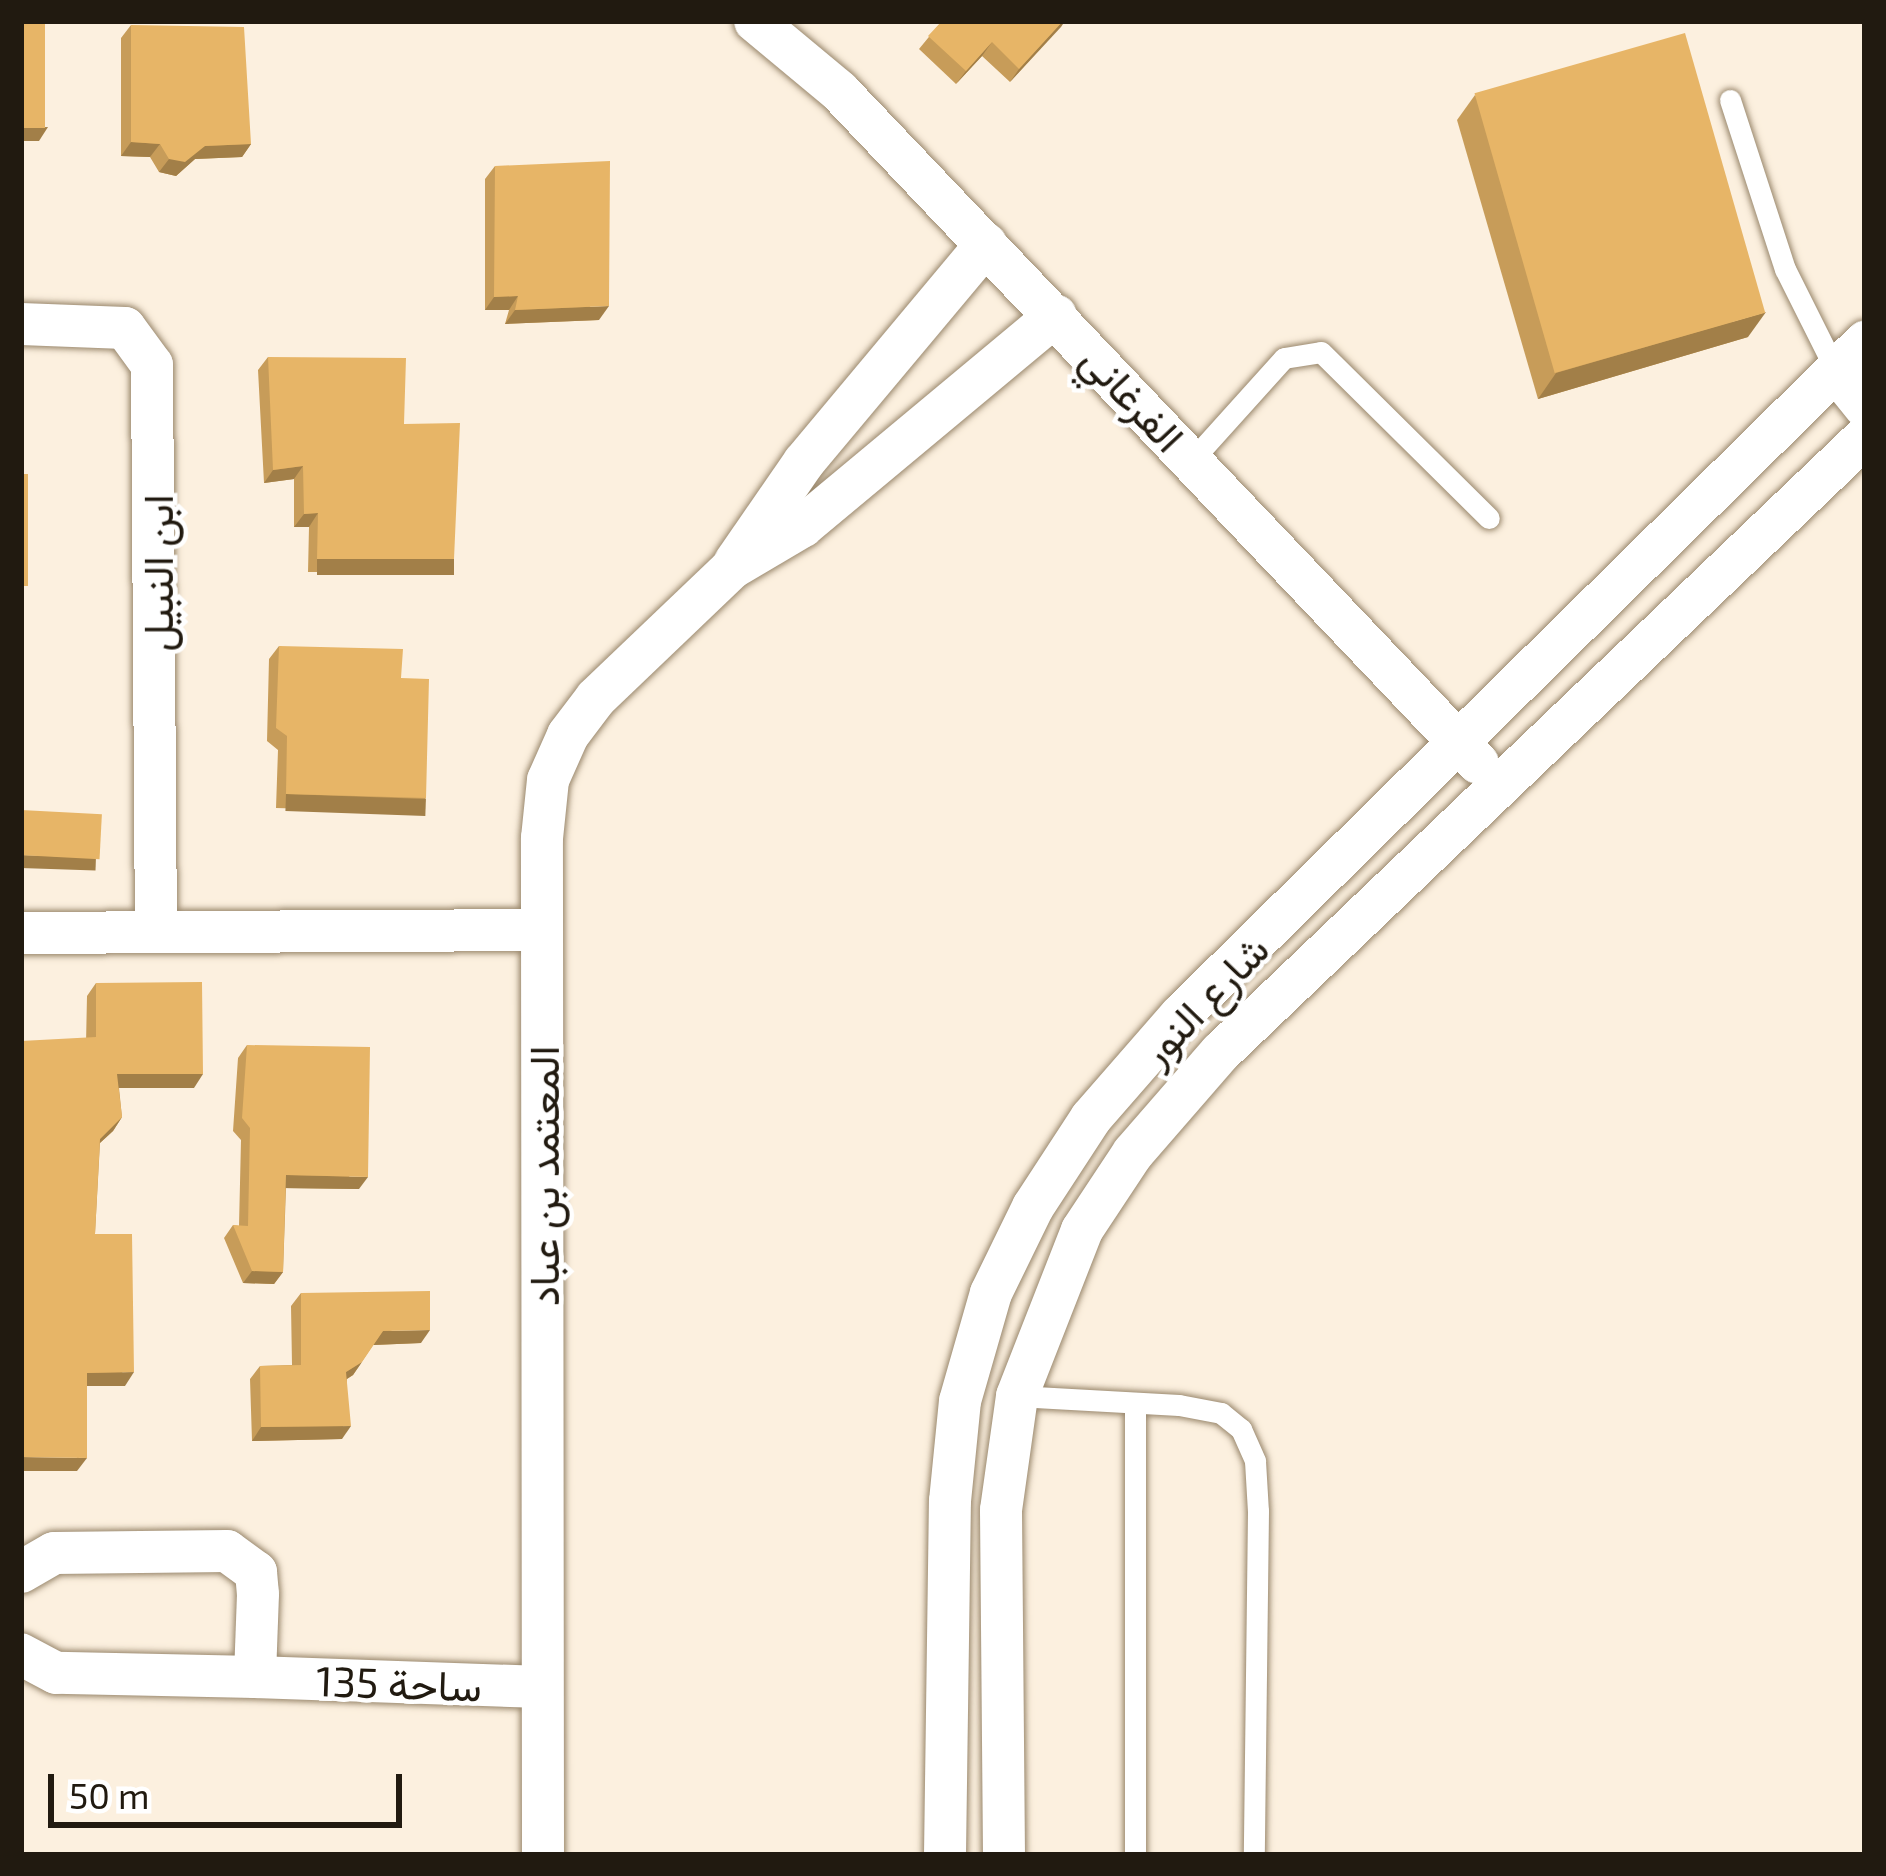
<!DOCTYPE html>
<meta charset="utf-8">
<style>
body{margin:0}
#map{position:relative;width:1886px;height:1876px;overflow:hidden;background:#fcf0df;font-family:"Exo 2",Vazirmatn,sans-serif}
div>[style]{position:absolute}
.roads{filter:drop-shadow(0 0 3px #9a886d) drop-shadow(0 0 3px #9a886d)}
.lane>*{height:21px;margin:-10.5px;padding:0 10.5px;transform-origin:10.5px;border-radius:10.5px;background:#fff}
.street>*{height:42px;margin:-21px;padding:0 21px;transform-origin:21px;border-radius:21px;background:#fff}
.wall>*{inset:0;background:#c79c59}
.shaded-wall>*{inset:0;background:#a27f48;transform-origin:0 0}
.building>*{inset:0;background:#e7b567;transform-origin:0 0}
span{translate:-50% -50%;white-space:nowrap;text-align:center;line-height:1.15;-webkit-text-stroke:9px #fff;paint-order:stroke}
.street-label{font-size:42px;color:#211a10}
.frame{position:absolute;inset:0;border:24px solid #211a10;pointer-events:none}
.scale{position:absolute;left:48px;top:1774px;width:354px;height:54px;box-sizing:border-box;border:6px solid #211a10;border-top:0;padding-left:15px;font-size:36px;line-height:42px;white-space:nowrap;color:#211a10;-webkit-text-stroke:9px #fff;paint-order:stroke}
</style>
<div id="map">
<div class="roads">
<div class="lane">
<div style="left:1730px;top:100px;width:178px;rotate:72deg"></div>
<div style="left:1785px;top:269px;width:114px;rotate:63.4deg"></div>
<div style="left:1192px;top:460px;width:137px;rotate:-48deg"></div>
<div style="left:1284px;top:358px;width:37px;rotate:-9deg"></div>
<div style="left:1321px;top:352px;width:236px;rotate:44.7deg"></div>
<div style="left:1017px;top:1396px;width:162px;rotate:3.2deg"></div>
<div style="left:1179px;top:1405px;width:43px;rotate:10.8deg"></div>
<div style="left:1221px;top:1413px;width:26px;rotate:39deg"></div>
<div style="left:1241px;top:1429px;width:35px;rotate:66deg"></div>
<div style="left:1255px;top:1461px;width:50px;rotate:86.6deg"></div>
<div style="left:1258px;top:1511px;width:344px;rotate:90.7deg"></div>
<div style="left:1135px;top:1404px;width:451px;rotate:90deg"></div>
</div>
<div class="street">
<div style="left:755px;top:21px;width:109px;rotate:39.8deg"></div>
<div style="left:839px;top:91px;width:927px;rotate:46.44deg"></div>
<div style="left:21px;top:324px;width:104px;rotate:2.2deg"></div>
<div style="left:125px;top:328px;width:46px;rotate:53.9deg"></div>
<div style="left:152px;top:365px;width:567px;rotate:89.6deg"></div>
<div style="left:1836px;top:371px;width:46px;rotate:51.1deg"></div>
<div style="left:735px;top:562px;width:121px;rotate:-55.4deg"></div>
<div style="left:804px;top:462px;width:284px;rotate:-50.1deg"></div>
<div style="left:21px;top:933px;width:521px;rotate:-0.33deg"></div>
<div style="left:21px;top:1572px;width:38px;rotate:-30deg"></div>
<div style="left:54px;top:1553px;width:173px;rotate:-0.7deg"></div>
<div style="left:227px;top:1551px;width:36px;rotate:36deg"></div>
<div style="left:256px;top:1572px;width:22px;rotate:85deg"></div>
<div style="left:258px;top:1594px;width:83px;rotate:92.1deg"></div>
<div style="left:255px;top:1677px;width:199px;rotate:-178.8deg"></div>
<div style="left:56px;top:1673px;width:40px;rotate:-152deg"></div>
<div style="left:255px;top:1677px;width:287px;rotate:2deg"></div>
<div style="left:543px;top:1855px;width:1017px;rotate:-90.06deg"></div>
<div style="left:542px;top:838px;width:58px;rotate:-84.1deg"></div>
<div style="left:548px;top:780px;width:49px;rotate:-66deg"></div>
<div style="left:568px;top:735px;width:46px;rotate:-52.9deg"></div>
<div style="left:596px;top:698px;width:188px;rotate:-43.7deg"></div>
<div style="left:732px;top:568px;width:82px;rotate:-30.6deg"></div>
<div style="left:803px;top:526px;width:329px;rotate:-39.8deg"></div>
<div style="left:945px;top:1855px;width:354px;rotate:-89.2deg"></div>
<div style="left:950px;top:1501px;width:100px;rotate:-84.3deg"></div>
<div style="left:960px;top:1401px;width:112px;rotate:-74deg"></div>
<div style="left:991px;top:1293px;width:96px;rotate:-64deg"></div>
<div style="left:1033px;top:1207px;width:106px;rotate:-56.9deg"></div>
<div style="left:1091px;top:1118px;width:137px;rotate:-48.9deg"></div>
<div style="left:1181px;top:1015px;width:960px;rotate:-44.54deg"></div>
<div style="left:1004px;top:1855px;width:345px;rotate:-90.5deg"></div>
<div style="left:1001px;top:1510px;width:115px;rotate:-82deg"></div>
<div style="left:1017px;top:1396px;width:178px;rotate:-68.6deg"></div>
<div style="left:1082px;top:1230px;width:92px;rotate:-56.5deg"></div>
<div style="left:1133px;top:1153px;width:133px;rotate:-49deg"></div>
<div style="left:1220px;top:1053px;width:892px;rotate:-43.68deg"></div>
</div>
</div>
<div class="wall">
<div style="clip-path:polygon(942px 21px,1065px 21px,1010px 82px,982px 56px,956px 84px,919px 49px)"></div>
<div style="clip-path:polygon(131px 25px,251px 144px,242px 157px,195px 159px,176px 176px,159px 172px,150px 157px,121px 156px,121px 38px)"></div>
<div style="clip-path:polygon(1475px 95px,1748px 337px,1538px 399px,1457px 120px)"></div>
<div style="clip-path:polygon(495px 166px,599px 320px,505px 324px,509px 310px,485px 310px,485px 179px)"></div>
<div style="clip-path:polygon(268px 357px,404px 424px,445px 572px,308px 572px,309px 527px,294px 527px,294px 479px,264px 483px,258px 370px)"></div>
<div style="clip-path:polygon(279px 646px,401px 678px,426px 798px,416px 812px,276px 808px,278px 750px,267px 741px,269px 659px)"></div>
<div style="clip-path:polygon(96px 983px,194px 1088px,119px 1088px,122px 1117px,113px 1131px,100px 1143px,95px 1234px,125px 1386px,87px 1386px,77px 1471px,87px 996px)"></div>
<div style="clip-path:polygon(247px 1045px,359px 1189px,286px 1188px,283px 1272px,274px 1284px,243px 1283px,224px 1238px,233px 1225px,239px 1226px,241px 1140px,233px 1131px,238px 1058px)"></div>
<div style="clip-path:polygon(301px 1293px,421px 1343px,373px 1345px,353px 1375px,347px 1379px,342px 1439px,252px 1441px,250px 1379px,260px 1366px,292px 1365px,291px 1306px)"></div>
</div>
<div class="shaded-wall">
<div style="clip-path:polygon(1063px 21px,1065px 21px,1061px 27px,1010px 82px,1019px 69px)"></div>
<div style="clip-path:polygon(992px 42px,982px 56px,956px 84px,966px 71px)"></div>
<div style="clip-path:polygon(48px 127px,39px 141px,21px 141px,21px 128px)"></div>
<div style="clip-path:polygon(131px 142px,160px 144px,150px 157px,121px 156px)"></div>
<div style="clip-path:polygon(251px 144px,242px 157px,195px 159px,176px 176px,159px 172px,169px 159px,205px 146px)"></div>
<div style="clip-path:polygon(518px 296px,509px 310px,485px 310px,494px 297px)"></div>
<div style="clip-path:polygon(609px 306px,599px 320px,505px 324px,515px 310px)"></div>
<div style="clip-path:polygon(1766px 312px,1748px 337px,1538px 399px,1556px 373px)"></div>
<div style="clip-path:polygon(303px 466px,294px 479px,264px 483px,273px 470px)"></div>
<div style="clip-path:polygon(318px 513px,309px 527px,294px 527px,304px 514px)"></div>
<div style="left:317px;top:559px;width:137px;height:16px"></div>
<div style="left:286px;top:794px;width:140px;height:17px;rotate:2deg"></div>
<div style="left:21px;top:855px;width:75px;height:13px;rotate:2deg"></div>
<div style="clip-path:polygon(117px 1074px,203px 1074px,194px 1088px,108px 1088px)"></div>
<div style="clip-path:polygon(122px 1117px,113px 1131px,90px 1152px,100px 1139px)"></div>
<div style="clip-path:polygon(286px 1175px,368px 1177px,359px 1189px,277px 1188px)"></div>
<div style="clip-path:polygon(252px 1271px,283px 1272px,274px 1284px,243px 1283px)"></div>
<div style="clip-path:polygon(430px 1330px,421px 1343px,373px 1345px,383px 1331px)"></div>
<div style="clip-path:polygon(362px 1362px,353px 1375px,337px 1385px,346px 1372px)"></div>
<div style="clip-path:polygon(134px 1372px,125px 1386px,77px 1386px,87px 1373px)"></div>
<div style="clip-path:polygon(351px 1426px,342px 1439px,252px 1441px,261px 1427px)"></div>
<div style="clip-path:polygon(21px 1457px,87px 1458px,77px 1471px,21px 1471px)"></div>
</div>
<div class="building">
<div style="left:21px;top:21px;width:24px;height:107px"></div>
<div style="clip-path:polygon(942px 21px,1063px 21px,1019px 69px,992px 42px,966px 71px,928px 36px)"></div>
<div style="clip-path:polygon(131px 25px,244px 27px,251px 144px,205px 146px,185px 162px,169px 159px,160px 144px,131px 142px)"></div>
<div style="left:1685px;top:33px;width:291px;height:219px;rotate:74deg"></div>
<div style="clip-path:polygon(610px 161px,609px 306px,515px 310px,518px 296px,494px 297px,495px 166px)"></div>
<div style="clip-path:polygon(268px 357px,406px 358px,404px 424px,460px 423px,454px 559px,317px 559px,318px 513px,304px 514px,303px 466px,273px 470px)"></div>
<div style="left:21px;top:474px;width:7px;height:112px"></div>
<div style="clip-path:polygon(279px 646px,403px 649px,401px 678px,429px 679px,426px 798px,286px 794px,287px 736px,276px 728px)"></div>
<div style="left:21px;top:810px;width:81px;height:45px;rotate:3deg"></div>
<div style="clip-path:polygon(202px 982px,203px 1074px,117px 1074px,122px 1117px,100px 1139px,95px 1234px,132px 1234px,134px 1372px,87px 1373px,87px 1458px,21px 1457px,21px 1041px,96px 1037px,96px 983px)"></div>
<div style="clip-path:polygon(247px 1045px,370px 1047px,368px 1177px,286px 1175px,283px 1272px,252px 1271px,233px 1225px,248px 1226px,250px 1128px,242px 1118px)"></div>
<div style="clip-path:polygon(430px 1291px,430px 1330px,383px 1331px,362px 1362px,346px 1372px,351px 1426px,261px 1427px,260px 1366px,301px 1365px,301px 1293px)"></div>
</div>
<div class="street-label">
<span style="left:1134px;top:397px;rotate:47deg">الفرغاني</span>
<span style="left:156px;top:573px;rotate:-90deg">ابن النبيل</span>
<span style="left:1203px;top:999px;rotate:-46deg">شارع النور</span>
<span style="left:542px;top:1176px;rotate:-90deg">المعتمد بن عباد</span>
<span style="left:399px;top:1682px;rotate:2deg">ساحة 135</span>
</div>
<div class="frame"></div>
<div class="scale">50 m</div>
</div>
